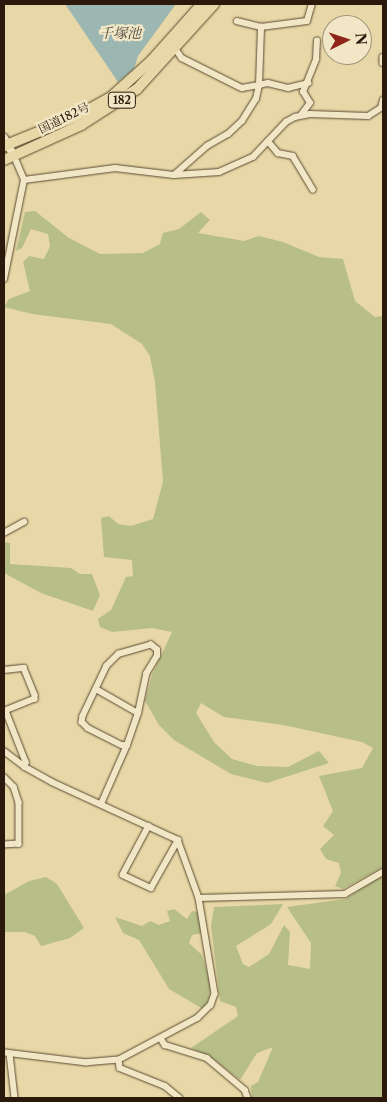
<!DOCTYPE html>
<meta charset="utf-8">
<style>
body{margin:0}
#map{position:relative;width:387px;height:1102px;overflow:hidden;background:#e9d8a7;font-family:"Libre Caslon Text","Noto Serif JP",serif}
div>[style]{position:absolute}
.green>*{inset:0;background:#b7be87}
.water>*{inset:0;background:#9cb7b2}
.roads{filter:drop-shadow(0 0 1px #5a4a32) drop-shadow(0 0 1px #5a4a32)}
.minor>*{height:5.5px;margin:-2.75px;padding:0 2.75px;transform-origin:2.75px;border-radius:2.75px;background:#f1e6c6}
.tertiary>*{height:8px;margin:-4px;padding:0 4px;transform-origin:4px;border-radius:4px;background:#f1e6c6}
.trunk>*{height:10px;margin:-5px;padding:0 5px;transform-origin:5px;border-radius:5px;background:#e9d8a7}
span{translate:-50% -50%;white-space:nowrap;text-align:center;line-height:1.15;-webkit-text-stroke:4.5px #f1e6c6;paint-order:stroke}
.shield-label span{padding:1px 4px;background:#f1e6c6;border:1px solid;border-radius:4px;-webkit-text-stroke-width:0}
.shield-label{font-size:11px;color:#2b1a0b;font-weight:700}
.street-label{font-size:12px;color:#2b1a0b}
.water-label{font-size:14px;color:#4d493d;font-style:italic}
.frame{position:absolute;inset:0;border:5px solid #2b1a0b;pointer-events:none}
.north{position:absolute;left:322px;top:15px;width:50px;height:50px;box-sizing:border-box;background:#f1e6c6;border:1px solid #a2947b;border-radius:50%;rotate:86deg;font-size:14px;font-weight:700;line-height:20px;text-align:center;color:#2b1a0b}
.north::after{content:'';display:block;margin:auto;width:18px;height:22px;background:#8f2418;clip-path:polygon(50% 0,100% 100%,50% 72%,0 100%)}
</style>
<div id="map">
<div class="green">
<div style="clip-path:polygon(35px 211px,69px 238px,100px 254px,143px 253px,160px 244px,163px 233px,179px 229px,201px 212px,210px 220px,198px 233px,244px 241px,259px 236px,283px 242px,319px 257px,343px 259px,355px 301px,375px 317px,383px 316px,383px 867px,343px 889px,335px 886px,341px 873px,339px 863px,326px 859px,320px 849px,334px 835px,323px 826px,333px 811px,319px 776px,362px 768px,373px 748px,362px 742px,283px 725px,224px 717px,201px 703px,196px 713px,214px 742px,232px 759px,257px 766px,288px 767px,319px 751px,329px 763px,267px 783px,231px 774px,174px 740px,159px 725px,145px 701px,152px 675px,172px 632px,152px 628px,112px 632px,100px 627px,98px 619px,111px 610px,126px 577px,133px 576px,132px 560px,104px 557px,101px 518px,109px 516px,118px 524px,131px 526px,153px 519px,163px 482px,155px 382px,150px 356px,142px 344px,111px 324px,32px 314px,4px 307px,9px 299px,30px 291px,23px 262px,29px 256px,44px 259px,50px 246px,48px 234px,31px 229px,22px 248px,16px 251px,25px 212px)"></div>
<div style="clip-path:polygon(4px 542px,10px 543px,10px 564px,71px 568px,80px 574px,92px 574px,100px 595px,93px 611px,41px 593px,4px 573px)"></div>
<div style="clip-path:polygon(383px 875px,383px 1098px,252px 1098px,251px 1086px,258px 1082px,273px 1047px,257px 1053px,240px 1080px,211px 1057px,191px 1048px,238px 1016px,236px 1007px,220px 1001px,211px 926px,214px 907px,283px 904px,271px 924px,236px 946px,243px 964px,249px 967px,269px 954px,284px 925px,290px 932px,288px 965px,310px 969px,311px 943px,287px 907px,345px 899px)"></div>
<div style="clip-path:polygon(46px 877px,57px 884px,84px 928px,70px 938px,41px 946px,35px 936px,25px 932px,4px 932px,4px 895px,29px 881px)"></div>
<div style="clip-path:polygon(174px 909px,187px 919px,192px 911px,198px 912px,202px 933px,192px 935px,189px 943px,202px 955px,211px 985px,209px 999px,203px 1009px,169px 989px,139px 940px,123px 933px,115px 917px,142px 926px,150px 921px,159px 925px,170px 921px,167px 911px)"></div>
</div>
<div class="water">
<div style="clip-path:polygon(65px 4px,176px 4px,138px 56px,134px 69px,118px 82px)"></div>
</div>
<div class="roads">
<div class="minor">
<div style="left:237px;top:21px;width:25px;rotate:14deg"></div>
<div style="left:261px;top:27px;width:46px;rotate:-7.4deg"></div>
<div style="left:307px;top:21px;width:18px;rotate:-74deg"></div>
<div style="left:175px;top:48px;width:12px;rotate:55deg"></div>
<div style="left:182px;top:58px;width:67px;rotate:26.6deg"></div>
<div style="left:242px;top:88px;width:17px;rotate:-10deg"></div>
<div style="left:259px;top:85px;width:58px;rotate:-88deg"></div>
<div style="left:383px;top:57px;width:6px;rotate:90deg"></div>
<div style="left:301px;top:115px;width:15px;rotate:-53deg"></div>
<div style="left:310px;top:103px;width:13px;rotate:-122deg"></div>
<div style="left:303px;top:92px;width:35px;rotate:-68deg"></div>
<div style="left:316px;top:59px;width:18px;rotate:-87deg"></div>
<div style="left:268px;top:141px;width:16px;rotate:50deg"></div>
<div style="left:278px;top:153px;width:15px;rotate:11deg"></div>
<div style="left:293px;top:156px;width:39px;rotate:59deg"></div>
<div style="left:174px;top:175px;width:44px;rotate:-41.3deg"></div>
<div style="left:207px;top:146px;width:24px;rotate:-30deg"></div>
<div style="left:228px;top:134px;width:19px;rotate:-43deg"></div>
<div style="left:242px;top:121px;width:26px;rotate:-58deg"></div>
<div style="left:256px;top:99px;width:14px;rotate:-78deg"></div>
<div style="left:259px;top:85px;width:9px;rotate:-13deg"></div>
<div style="left:268px;top:83px;width:21px;rotate:14deg"></div>
<div style="left:288px;top:88px;width:21px;rotate:-14deg"></div>
<div style="left:24px;top:180px;width:92px;rotate:-7.5deg"></div>
<div style="left:115px;top:168px;width:59px;rotate:6.8deg"></div>
<div style="left:174px;top:175px;width:45px;rotate:-3.8deg"></div>
<div style="left:219px;top:172px;width:37px;rotate:-24deg"></div>
<div style="left:253px;top:157px;width:48px;rotate:-46.7deg"></div>
<div style="left:286px;top:122px;width:10px;rotate:-29deg"></div>
<div style="left:295px;top:117px;width:15px;rotate:-11deg"></div>
<div style="left:310px;top:114px;width:58px;rotate:2deg"></div>
<div style="left:368px;top:116px;width:15px;rotate:-32deg"></div>
<div style="left:381px;top:108px;width:8px;rotate:-76deg"></div>
<div style="left:4px;top:279px;width:101px;rotate:-78.6deg"></div>
<div style="left:24px;top:180px;width:26px;rotate:-113deg"></div>
<div style="left:4px;top:533px;width:23px;rotate:-29deg"></div>
<div style="left:4px;top:670px;width:20px;rotate:-6deg"></div>
<div style="left:24px;top:668px;width:29px;rotate:68deg"></div>
<div style="left:35px;top:695px;width:4px;rotate:90deg"></div>
<div style="left:35px;top:699px;width:31px;rotate:158deg"></div>
<div style="left:6px;top:711px;width:55px;rotate:68.6deg"></div>
<div style="left:26px;top:762px;width:5px;rotate:101deg"></div>
<div style="left:96px;top:689px;width:48px;rotate:29.7deg"></div>
<div style="left:4px;top:751px;width:26px;rotate:37deg"></div>
<div style="left:25px;top:767px;width:31px;rotate:29deg"></div>
<div style="left:52px;top:782px;width:139px;rotate:24.7deg"></div>
<div style="left:178px;top:840px;width:62px;rotate:70.1deg"></div>
<div style="left:199px;top:898px;width:97px;rotate:80.5deg"></div>
<div style="left:215px;top:994px;width:12px;rotate:110deg"></div>
<div style="left:211px;top:1005px;width:18px;rotate:135deg"></div>
<div style="left:198px;top:1018px;width:89px;rotate:152deg"></div>
<div style="left:119px;top:1060px;width:32px;rotate:175deg"></div>
<div style="left:87px;top:1063px;width:84px;rotate:-173.1deg"></div>
<div style="left:4px;top:777px;width:14px;rotate:45deg"></div>
<div style="left:14px;top:787px;width:16px;rotate:72deg"></div>
<div style="left:19px;top:802px;width:42px;rotate:90deg"></div>
<div style="left:19px;top:844px;width:15px;rotate:176deg"></div>
<div style="left:101px;top:804px;width:64px;rotate:-66.2deg"></div>
<div style="left:127px;top:745px;width:34px;rotate:-71deg"></div>
<div style="left:138px;top:713px;width:40px;rotate:-78deg"></div>
<div style="left:146px;top:674px;width:21px;rotate:-59deg"></div>
<div style="left:157px;top:656px;width:6px;rotate:-90deg"></div>
<div style="left:157px;top:650px;width:8px;rotate:-140deg"></div>
<div style="left:151px;top:645px;width:33px;rotate:164deg"></div>
<div style="left:119px;top:654px;width:17px;rotate:135deg"></div>
<div style="left:107px;top:666px;width:55px;rotate:115.6deg"></div>
<div style="left:83px;top:716px;width:6px;rotate:99deg"></div>
<div style="left:82px;top:722px;width:8px;rotate:45deg"></div>
<div style="left:88px;top:728px;width:38px;rotate:27deg"></div>
<div style="left:122px;top:745px;width:5px"></div>
<div style="left:149px;top:826px;width:55px;rotate:118deg"></div>
<div style="left:123px;top:875px;width:31px;rotate:25deg"></div>
<div style="left:151px;top:888px;width:55px;rotate:-60.6deg"></div>
<div style="left:199px;top:898px;width:146px;rotate:-1.6deg"></div>
<div style="left:345px;top:894px;width:44px;rotate:-30.1deg"></div>
<div style="left:162px;top:1040px;width:6px;rotate:59deg"></div>
<div style="left:165px;top:1045px;width:44px;rotate:17.2deg"></div>
<div style="left:207px;top:1058px;width:50px;rotate:40.1deg"></div>
<div style="left:245px;top:1090px;width:9px;rotate:69deg"></div>
<div style="left:10px;top:1054px;width:44px;rotate:83.5deg"></div>
<div style="left:119px;top:1060px;width:8px;rotate:83deg"></div>
<div style="left:120px;top:1068px;width:48px;rotate:21.8deg"></div>
<div style="left:165px;top:1086px;width:19px;rotate:39deg"></div>
</div>
<div class="tertiary">
<div style="left:4px;top:138px;width:21px;rotate:61deg"></div>
</div>
<div class="trunk">
<div style="left:4px;top:146px;width:77px;rotate:-22.2deg"></div>
<div style="left:75px;top:117px;width:41px;rotate:-29.1deg"></div>
<div style="left:111px;top:97px;width:54px;rotate:-42deg"></div>
<div style="left:151px;top:61px;width:76px;rotate:-48.2deg"></div>
<div style="left:4px;top:160px;width:85px;rotate:-24.4deg"></div>
<div style="left:81px;top:125px;width:67px;rotate:-32.7deg"></div>
<div style="left:137px;top:89px;width:115px;rotate:-47.8deg"></div>
</div>
</div>
<div class="shield-label">
<span style="left:122px;top:100px">182</span>
</div>
<div class="street-label">
<span style="left:64px;top:118px;rotate:-26deg">国道182号</span>
</div>
<div class="water-label">
<span style="left:120px;top:33px">千塚池</span>
</div>
<div class="frame"></div>
<div class="north">N</div>
</div>
